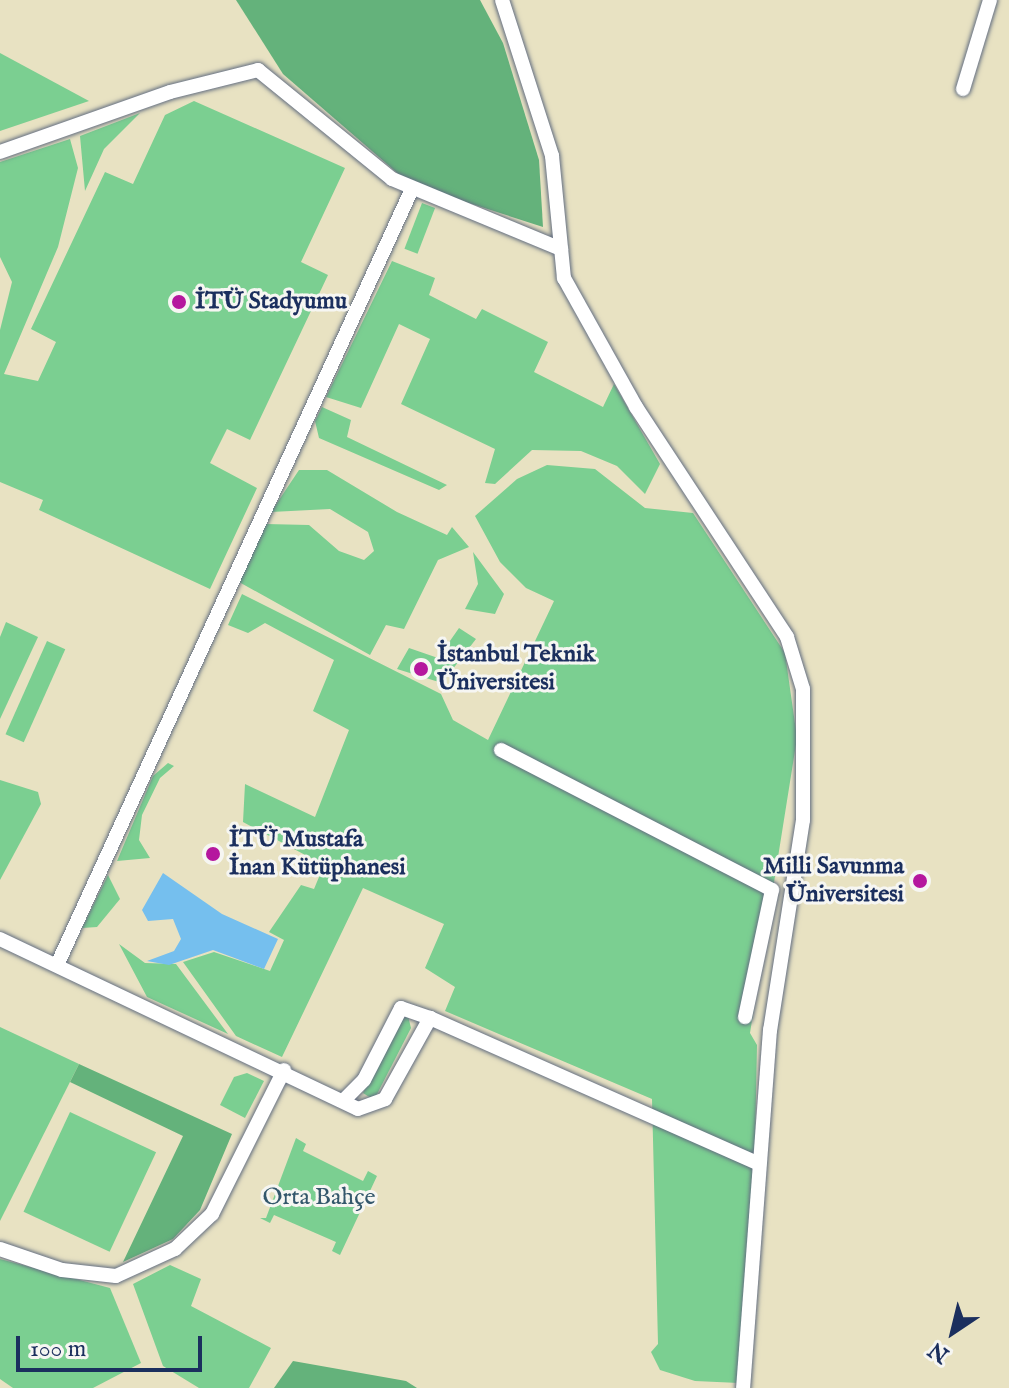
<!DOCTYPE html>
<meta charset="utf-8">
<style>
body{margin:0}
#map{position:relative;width:1009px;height:1388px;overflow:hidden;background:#e8e2c2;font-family:"IM FELL English",serif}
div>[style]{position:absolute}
.green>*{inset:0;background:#7bcf91;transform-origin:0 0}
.forest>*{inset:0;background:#64b27b}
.water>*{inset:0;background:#75bfee}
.roads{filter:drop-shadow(0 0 2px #636e81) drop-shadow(0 0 2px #636e81)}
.street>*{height:14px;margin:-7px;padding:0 7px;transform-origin:7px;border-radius:7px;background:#fff}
.dots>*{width:22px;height:22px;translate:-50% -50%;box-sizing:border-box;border:4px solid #f6f6f2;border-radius:50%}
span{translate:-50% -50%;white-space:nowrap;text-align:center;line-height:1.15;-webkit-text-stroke:6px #f6f6f2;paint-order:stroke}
.poi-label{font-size:24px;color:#1b2f5e;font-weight:700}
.left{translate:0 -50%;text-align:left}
.right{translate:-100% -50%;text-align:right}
.park-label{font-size:24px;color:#33576b}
.north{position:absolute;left:913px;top:1292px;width:80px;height:80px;-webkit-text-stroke:6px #f6f6f2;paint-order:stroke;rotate:215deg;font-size:22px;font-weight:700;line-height:32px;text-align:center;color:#1b2f5e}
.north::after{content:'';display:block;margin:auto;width:28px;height:36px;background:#1b2f5e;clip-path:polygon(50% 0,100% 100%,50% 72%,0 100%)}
.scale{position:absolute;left:16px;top:1336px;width:186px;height:36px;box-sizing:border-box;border:4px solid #1b2f5e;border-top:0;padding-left:10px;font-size:24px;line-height:28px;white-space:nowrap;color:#1b2f5e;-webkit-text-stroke:6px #f6f6f2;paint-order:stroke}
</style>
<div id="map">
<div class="green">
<div style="clip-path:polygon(0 53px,89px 101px,0 131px)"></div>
<div style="clip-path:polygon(194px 101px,345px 168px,301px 262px,328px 275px,250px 440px,227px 429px,210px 463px,257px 488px,210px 589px,39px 510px,43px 500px,0 482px,0 330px,12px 282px,0 257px,0 162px,70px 139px,78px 168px,58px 247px,4px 374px,38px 381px,56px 342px,31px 329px,105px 172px,133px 184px,165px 115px)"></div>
<div style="clip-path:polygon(140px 113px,104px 149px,85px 191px,80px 136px)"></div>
<div style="left:422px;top:203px;width:14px;height:49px;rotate:21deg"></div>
<div style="clip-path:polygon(392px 261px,435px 278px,429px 295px,476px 319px,482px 309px,548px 342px,534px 372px,603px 407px,614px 384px,660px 464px,645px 494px,617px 466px,581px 451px,532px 450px,495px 484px,485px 483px,495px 449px,401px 404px,430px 339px,399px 324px,361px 408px,326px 397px)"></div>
<div style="clip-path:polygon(322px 407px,351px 420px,347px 437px,447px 485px,439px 490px,319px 438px,315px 421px)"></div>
<div style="clip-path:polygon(547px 465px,595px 469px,645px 508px,693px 513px,785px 653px,797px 738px,750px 1033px,757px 1045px,755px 1145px,739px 1383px,695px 1381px,660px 1370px,651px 1352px,658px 1344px,652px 1099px,445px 1011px,455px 987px,425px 968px,444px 924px,363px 888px,282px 1057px,236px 1036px,183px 962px,214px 952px,270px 971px,284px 940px,269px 932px,301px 885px,314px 889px,324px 865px,243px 822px,245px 784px,315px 817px,349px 730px,313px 711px,334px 660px,265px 623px,248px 633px,228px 625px,242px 594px,441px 694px,453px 720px,488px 740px,554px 601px,526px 588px,500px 562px,475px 516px,517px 479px)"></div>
<div style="clip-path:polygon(299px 470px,327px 470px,397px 512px,447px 535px,452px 527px,469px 547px,438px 560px,404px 629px,386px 625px,370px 655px,239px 582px,266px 524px,309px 525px,339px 551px,364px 560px,374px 551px,368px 532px,330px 509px,271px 512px)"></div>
<div style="clip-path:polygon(473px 552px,504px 594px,495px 614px,465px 609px,478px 584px)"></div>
<div style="clip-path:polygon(6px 622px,38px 637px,0 719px,0 637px)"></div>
<div style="clip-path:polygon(459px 628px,476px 639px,442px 683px,397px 669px,409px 648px,438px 658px)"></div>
<div style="left:47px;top:641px;width:20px;height:102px;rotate:24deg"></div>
<div style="clip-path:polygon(168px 763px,174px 766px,160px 778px,142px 815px,139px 840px,150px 858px,117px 861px,153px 776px)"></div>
<div style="clip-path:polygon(0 780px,38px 792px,41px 804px,0 880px)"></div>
<div style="clip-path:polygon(108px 875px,120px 899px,97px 927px,82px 928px)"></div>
<div style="clip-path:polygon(119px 944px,145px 963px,176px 964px,228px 1034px,147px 997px)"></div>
<div style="clip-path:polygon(408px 1016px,411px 1028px,374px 1100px,363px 1093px,395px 1023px)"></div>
<div style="clip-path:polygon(0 1027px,79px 1064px,0 1221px)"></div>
<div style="clip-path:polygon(247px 1073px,264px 1081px,245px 1118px,220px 1105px,234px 1077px)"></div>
<div style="left:70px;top:1112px;width:95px;height:110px;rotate:25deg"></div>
<div style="clip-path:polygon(296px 1138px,306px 1144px,303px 1151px,363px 1181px,368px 1171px,377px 1176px,340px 1255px,332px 1251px,336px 1242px,274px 1215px,270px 1223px,260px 1218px,266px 1218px)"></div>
<div style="clip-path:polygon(0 1259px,110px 1288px,141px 1363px,93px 1388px,13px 1388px,0 1379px)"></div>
<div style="clip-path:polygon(170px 1265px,201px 1279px,191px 1306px,271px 1348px,249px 1388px,199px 1388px,163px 1366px,133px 1284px)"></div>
</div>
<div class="forest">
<div style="clip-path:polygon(236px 0,480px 0,503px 43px,539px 160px,543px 227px,410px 184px,283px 74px)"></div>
<div style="clip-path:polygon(79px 1064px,232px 1134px,200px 1210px,173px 1239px,123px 1262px,183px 1136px,70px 1082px)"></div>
<div style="clip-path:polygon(293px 1361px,406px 1381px,417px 1388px,274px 1388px)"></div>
</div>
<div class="water">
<div style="clip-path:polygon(163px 873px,222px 914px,278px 939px,264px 969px,213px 950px,169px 965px,147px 961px,174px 951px,181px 939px,173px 919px,148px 921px,142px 910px)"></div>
</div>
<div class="roads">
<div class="street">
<div style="left:502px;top:0;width:164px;rotate:72.2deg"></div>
<div style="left:552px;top:156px;width:123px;rotate:84.4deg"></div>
<div style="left:564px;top:278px;width:148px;rotate:60.8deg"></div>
<div style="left:636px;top:407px;width:275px;rotate:56.7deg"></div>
<div style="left:787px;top:637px;width:54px;rotate:72.9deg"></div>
<div style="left:803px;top:689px;width:131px;rotate:90deg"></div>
<div style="left:803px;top:820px;width:213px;rotate:98.9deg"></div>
<div style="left:770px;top:1030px;width:359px;rotate:94.3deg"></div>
<div style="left:963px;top:89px;width:93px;rotate:-73.1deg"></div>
<div style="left:0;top:152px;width:180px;rotate:-19.4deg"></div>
<div style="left:170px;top:92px;width:91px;rotate:-14deg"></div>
<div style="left:258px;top:70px;width:173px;rotate:39.1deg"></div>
<div style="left:392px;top:179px;width:183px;rotate:22.5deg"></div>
<div style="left:501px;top:750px;width:305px;rotate:27.3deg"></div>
<div style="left:772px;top:890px;width:130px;rotate:102deg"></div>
<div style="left:0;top:939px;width:396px;rotate:25.4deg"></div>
<div style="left:358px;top:1109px;width:29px;rotate:-20deg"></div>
<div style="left:385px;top:1099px;width:93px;rotate:-60.9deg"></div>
<div style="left:430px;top:1018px;width:360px;rotate:23.9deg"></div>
<div style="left:57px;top:965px;width:853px;rotate:-65.42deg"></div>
<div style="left:346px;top:1098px;width:25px;rotate:-45deg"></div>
<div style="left:364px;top:1080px;width:81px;rotate:-62.8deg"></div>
<div style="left:401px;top:1008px;width:31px;rotate:19deg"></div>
<div style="left:0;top:1249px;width:65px;rotate:18.7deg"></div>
<div style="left:62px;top:1270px;width:54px;rotate:6.3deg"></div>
<div style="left:116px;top:1276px;width:65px;rotate:-24.6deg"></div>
<div style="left:175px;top:1249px;width:51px;rotate:-43.4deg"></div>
<div style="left:212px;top:1214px;width:161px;rotate:-63.4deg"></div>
</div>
</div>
<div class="dots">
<div style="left:179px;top:302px;background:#b5179e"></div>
<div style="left:421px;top:669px;background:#b5179e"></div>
<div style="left:213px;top:854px;background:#b5179e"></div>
<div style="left:920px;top:881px;background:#b5179e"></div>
</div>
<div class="poi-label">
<span class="left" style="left:195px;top:302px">İTÜ Stadyumu</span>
<span class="left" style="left:437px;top:669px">İstanbul Teknik<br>Üniversitesi</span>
<span class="left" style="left:229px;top:854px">İTÜ Mustafa<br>İnan Kütüphanesi</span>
<span class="right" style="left:904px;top:881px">Milli Savunma<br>Üniversitesi</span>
</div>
<div class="park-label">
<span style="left:319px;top:1198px">Orta Bahçe</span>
</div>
<div class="north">N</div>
<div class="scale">100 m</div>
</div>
